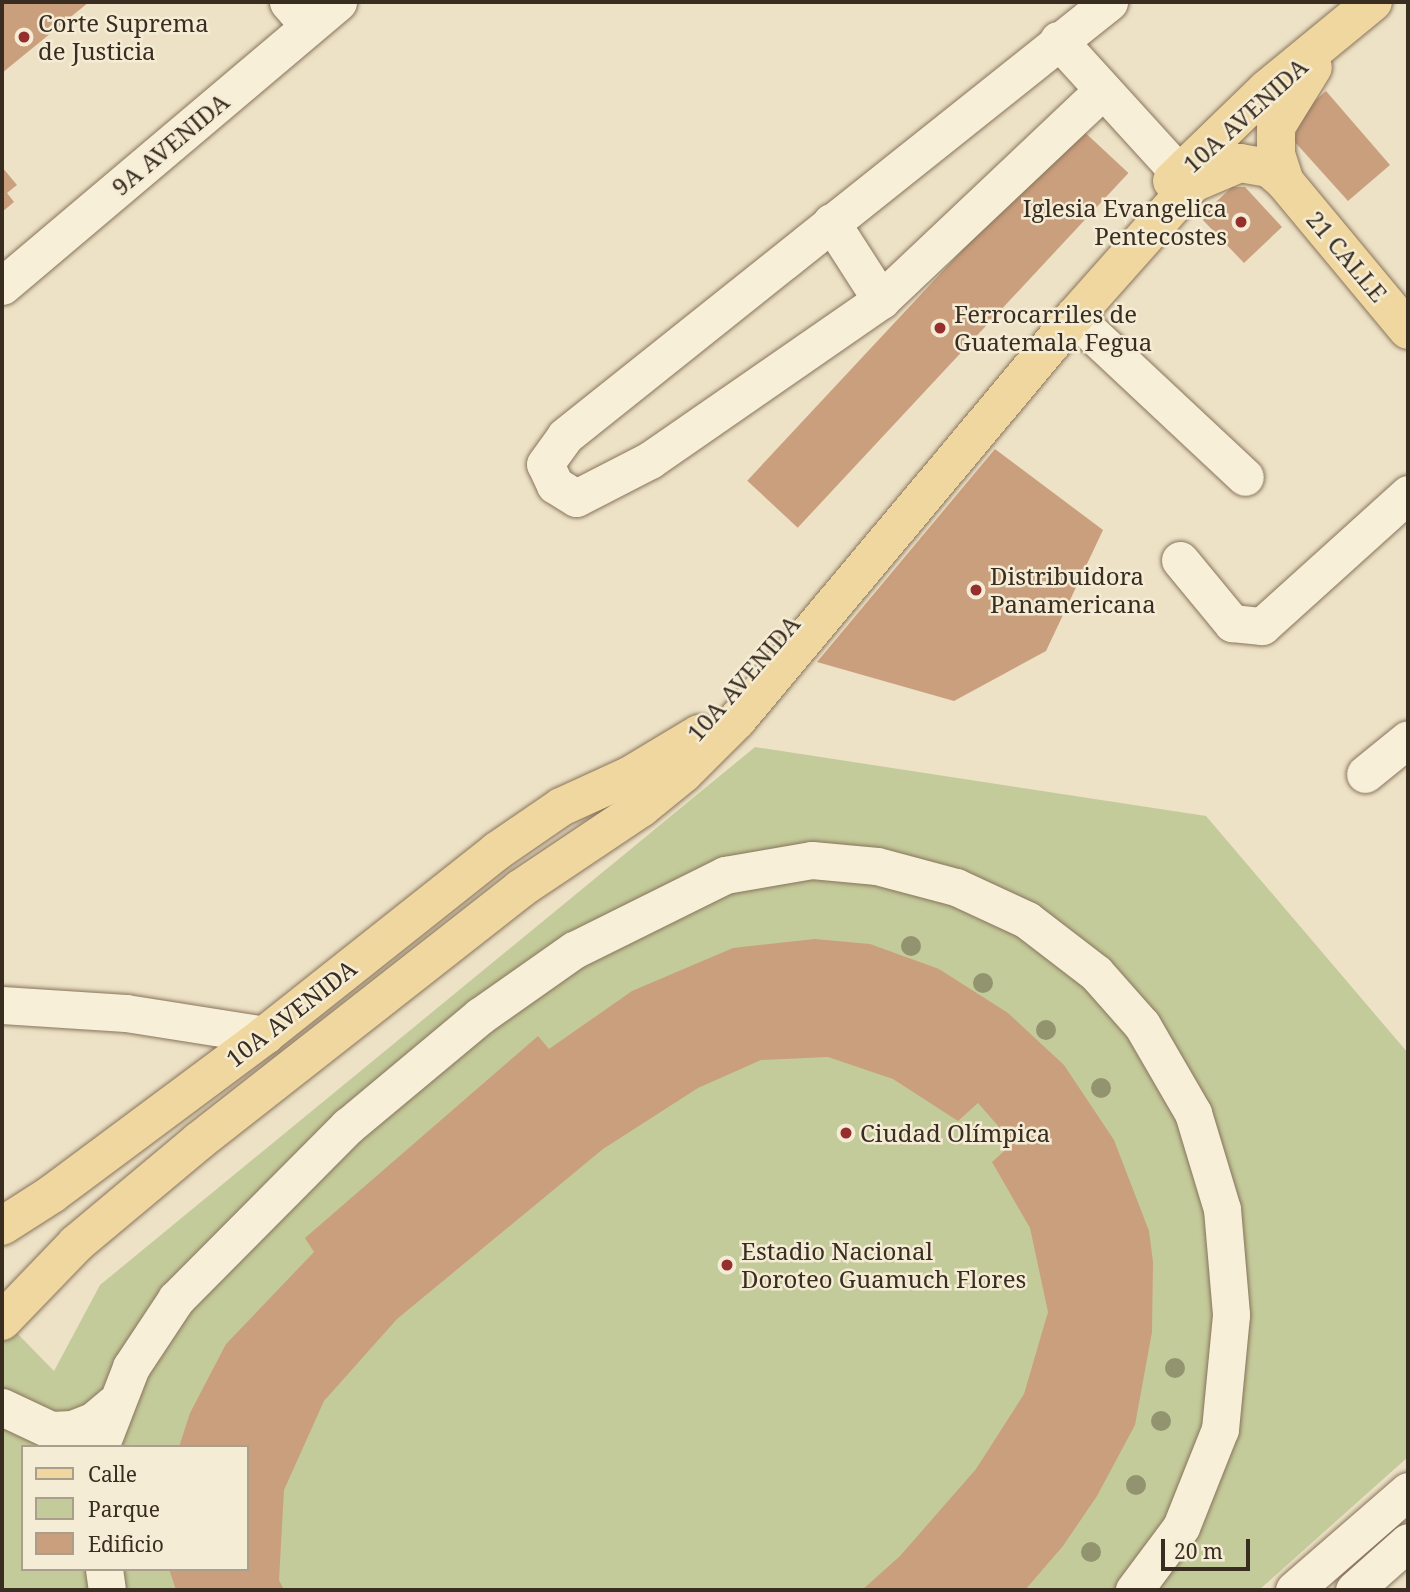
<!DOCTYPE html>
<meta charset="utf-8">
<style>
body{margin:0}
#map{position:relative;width:1410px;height:1592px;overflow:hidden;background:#ede2c6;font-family:"Noto Serif",serif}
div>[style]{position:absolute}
.green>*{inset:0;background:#c4cb9a}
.building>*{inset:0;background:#ca9f7d;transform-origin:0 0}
.roads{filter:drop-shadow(0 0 2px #88745c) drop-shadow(0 0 2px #88745c)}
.minor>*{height:37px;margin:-18.5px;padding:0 18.5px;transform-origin:18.5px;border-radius:18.5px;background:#f8efd9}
.major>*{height:38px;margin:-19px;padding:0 19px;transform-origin:19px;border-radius:19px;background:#efd79f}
.trees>*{width:20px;height:20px;margin:-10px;border-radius:50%;background:#92946f}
.dots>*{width:19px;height:19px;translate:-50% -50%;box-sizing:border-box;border:4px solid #f5ecd5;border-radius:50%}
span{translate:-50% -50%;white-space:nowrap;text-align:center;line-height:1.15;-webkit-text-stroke:5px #f5ecd5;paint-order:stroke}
.poi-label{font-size:24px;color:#392c20}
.left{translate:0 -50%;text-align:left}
.right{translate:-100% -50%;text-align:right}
.street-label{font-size:24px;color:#392c20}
.frame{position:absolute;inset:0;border:4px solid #392c20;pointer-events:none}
.legend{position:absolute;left:21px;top:1445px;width:228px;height:126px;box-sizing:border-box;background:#f5ecd5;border:2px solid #aa9f8d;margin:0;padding:9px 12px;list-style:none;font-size:21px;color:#392c20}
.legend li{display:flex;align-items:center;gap:14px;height:35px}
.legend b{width:35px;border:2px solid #aa9f8d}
.scale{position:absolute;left:1161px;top:1539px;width:89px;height:32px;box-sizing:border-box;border:4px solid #392c20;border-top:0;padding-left:9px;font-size:21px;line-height:24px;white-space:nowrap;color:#392c20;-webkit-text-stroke:5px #f5ecd5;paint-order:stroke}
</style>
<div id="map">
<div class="green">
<div style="clip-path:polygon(evenodd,755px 747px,1206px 816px,1408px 1053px,1408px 1457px,1259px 1590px,2px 1590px,2px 1310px,11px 1327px,54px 1371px,100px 1285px,755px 747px,23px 1447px,247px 1447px,247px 1569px,23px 1569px,23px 1447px)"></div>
</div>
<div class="building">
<div style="clip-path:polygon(2px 2px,89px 2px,2px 73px)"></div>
<div style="clip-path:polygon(1326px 91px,1390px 165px,1348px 201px,1294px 141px,1301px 113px)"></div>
<div style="left:1078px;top:126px;width:69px;height:485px;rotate:43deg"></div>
<div style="clip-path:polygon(2px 167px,17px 185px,7px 193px,14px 202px,2px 212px)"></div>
<div style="clip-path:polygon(1232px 187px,1245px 187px,1282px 227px,1244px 263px,1200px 217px)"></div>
<div style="clip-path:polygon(995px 449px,1103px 530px,1046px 651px,954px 701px,817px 662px)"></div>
<div style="clip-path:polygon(815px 939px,870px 944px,939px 969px,1008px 1013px,1064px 1065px,1114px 1140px,1149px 1231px,1153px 1262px,1152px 1332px,1135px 1425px,1097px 1496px,1063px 1546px,1025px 1590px,862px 1590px,900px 1556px,976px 1469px,1024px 1394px,1048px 1312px,1030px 1228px,992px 1162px,1013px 1143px,978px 1103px,958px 1121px,893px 1079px,828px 1057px,761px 1060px,698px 1088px,603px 1149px,397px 1319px,324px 1401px,284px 1490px,279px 1580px,284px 1590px,176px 1590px,169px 1569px,247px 1569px,247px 1447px,179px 1447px,190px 1413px,226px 1344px,314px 1252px,305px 1238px,538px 1036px,549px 1049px,632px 991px,733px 948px)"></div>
</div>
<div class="roads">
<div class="minor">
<div style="left:288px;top:2px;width:32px;rotate:49deg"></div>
<div style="left:1058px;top:40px;width:180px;rotate:47.7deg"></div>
<div style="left:1103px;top:90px;width:306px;rotate:136.6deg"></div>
<div style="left:881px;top:300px;width:281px;rotate:145.3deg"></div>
<div style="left:650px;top:460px;width:83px;rotate:152.8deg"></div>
<div style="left:576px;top:498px;width:25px;rotate:-148deg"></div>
<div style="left:555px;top:485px;width:23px;rotate:-115deg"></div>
<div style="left:545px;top:464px;width:34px;rotate:-54deg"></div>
<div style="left:565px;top:436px;width:696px;rotate:-38.58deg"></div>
<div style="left:831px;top:222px;width:93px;rotate:57.3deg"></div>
<div style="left:2px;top:286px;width:440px;rotate:-40.2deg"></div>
<div style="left:1074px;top:317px;width:234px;rotate:43.1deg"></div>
<div style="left:1180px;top:560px;width:82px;rotate:50.5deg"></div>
<div style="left:1232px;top:623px;width:30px;rotate:6deg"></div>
<div style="left:1262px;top:626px;width:197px;rotate:-42.1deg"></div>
<div style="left:1365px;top:774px;width:55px;rotate:-39.1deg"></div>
<div style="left:2px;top:1005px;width:124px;rotate:3.7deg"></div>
<div style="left:126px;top:1013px;width:141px;rotate:9deg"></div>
<div style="left:2px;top:1407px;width:54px;rotate:25.1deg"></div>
<div style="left:51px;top:1430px;width:21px;rotate:-3deg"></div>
<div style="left:72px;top:1429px;width:22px;rotate:-21deg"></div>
<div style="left:93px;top:1421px;width:26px;rotate:-40deg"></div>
<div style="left:100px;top:1447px;width:86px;rotate:-68.8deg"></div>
<div style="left:131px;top:1367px;width:82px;rotate:-56.5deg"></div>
<div style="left:176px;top:1299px;width:244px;rotate:-45.2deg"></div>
<div style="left:348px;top:1126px;width:172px;rotate:-39.8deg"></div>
<div style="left:480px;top:1016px;width:115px;rotate:-35.1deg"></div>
<div style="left:574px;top:950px;width:169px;rotate:-26.4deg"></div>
<div style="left:725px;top:875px;width:88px;rotate:-9.8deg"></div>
<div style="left:812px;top:860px;width:65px;rotate:5.3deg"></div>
<div style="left:877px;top:866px;width:82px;rotate:14.9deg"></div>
<div style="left:956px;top:887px;width:78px;rotate:24.9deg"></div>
<div style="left:1027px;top:920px;width:87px;rotate:37.5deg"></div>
<div style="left:1096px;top:973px;width:69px;rotate:48.5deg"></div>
<div style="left:1142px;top:1025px;width:102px;rotate:59.9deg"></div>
<div style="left:1193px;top:1113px;width:100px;rotate:73.2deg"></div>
<div style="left:1222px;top:1209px;width:106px;rotate:85.1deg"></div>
<div style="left:1231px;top:1315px;width:115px;rotate:95.5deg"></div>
<div style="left:1220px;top:1429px;width:105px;rotate:111.7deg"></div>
<div style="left:1181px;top:1527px;width:79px;rotate:126.7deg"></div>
<div style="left:104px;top:1569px;width:21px;rotate:82deg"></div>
<div style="left:1294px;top:1590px;width:151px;rotate:-41deg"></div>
<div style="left:1354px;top:1590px;width:72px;rotate:-41.6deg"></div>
</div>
<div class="major">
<div style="left:1172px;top:181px;width:132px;rotate:-44.1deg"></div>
<div style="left:1267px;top:89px;width:137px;rotate:-39.4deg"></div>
<div style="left:1285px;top:182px;width:29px;rotate:-108deg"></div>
<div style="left:1276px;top:154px;width:27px;rotate:-90deg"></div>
<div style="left:1276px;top:127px;width:70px;rotate:-58.3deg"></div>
<div style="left:2px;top:1226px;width:59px;rotate:-32.6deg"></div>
<div style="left:52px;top:1194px;width:266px;rotate:-36.7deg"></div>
<div style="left:265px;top:1035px;width:296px;rotate:-38.4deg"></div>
<div style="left:497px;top:851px;width:78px;rotate:-34.5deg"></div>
<div style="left:561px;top:807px;width:75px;rotate:-24.5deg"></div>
<div style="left:629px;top:776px;width:82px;rotate:-31deg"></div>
<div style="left:2px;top:1321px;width:107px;rotate:-46.1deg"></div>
<div style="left:76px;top:1244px;width:160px;rotate:-39.9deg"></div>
<div style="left:199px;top:1141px;width:408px;rotate:-38.1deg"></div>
<div style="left:520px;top:889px;width:146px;rotate:-33.8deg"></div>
<div style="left:641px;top:808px;width:55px;rotate:-39.1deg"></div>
<div style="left:684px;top:773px;width:75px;rotate:-45deg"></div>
<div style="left:737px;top:720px;width:525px;rotate:-50.1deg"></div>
<div style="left:1074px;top:317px;width:179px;rotate:-48.4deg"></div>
<div style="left:1193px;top:183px;width:51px;rotate:-23.1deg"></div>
<div style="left:1240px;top:163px;width:29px;rotate:10deg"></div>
<div style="left:1269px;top:168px;width:21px;rotate:41deg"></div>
<div style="left:1285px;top:182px;width:192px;rotate:50.3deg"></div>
</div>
</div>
<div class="trees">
<div style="left:911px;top:946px"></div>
<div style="left:983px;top:983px"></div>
<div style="left:1046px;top:1030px"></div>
<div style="left:1101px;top:1088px"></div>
<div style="left:1175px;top:1368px"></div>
<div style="left:1161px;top:1421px"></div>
<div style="left:1136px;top:1485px"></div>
<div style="left:1091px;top:1552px"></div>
</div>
<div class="dots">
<div style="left:24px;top:37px;background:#952f2e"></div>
<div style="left:1241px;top:222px;background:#952f2e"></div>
<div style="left:940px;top:328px;background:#952f2e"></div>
<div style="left:976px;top:590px;background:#952f2e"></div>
<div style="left:846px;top:1133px;background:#952f2e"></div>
<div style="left:727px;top:1265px;background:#952f2e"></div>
</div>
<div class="poi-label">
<span class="left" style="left:38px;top:37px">Corte Suprema<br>de Justicia</span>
<span class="right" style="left:1227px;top:222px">Iglesia Evangelica<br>Pentecostes</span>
<span class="left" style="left:954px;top:328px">Ferrocarriles de<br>Guatemala Fegua</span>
<span class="left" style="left:990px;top:590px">Distribuidora<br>Panamericana</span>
<span class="left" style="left:860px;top:1133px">Ciudad Olímpica</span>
<span class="left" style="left:741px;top:1265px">Estadio Nacional<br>Doroteo Guamuch Flores</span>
</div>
<div class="street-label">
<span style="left:1245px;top:115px;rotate:-42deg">10A AVENIDA</span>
<span style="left:170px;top:144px;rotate:-40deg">9A AVENIDA</span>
<span style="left:1347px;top:256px;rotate:50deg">21 CALLE</span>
<span style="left:743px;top:678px;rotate:-49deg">10A AVENIDA</span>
<span style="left:291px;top:1013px;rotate:-38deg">10A AVENIDA</span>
</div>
<div class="frame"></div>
<ul class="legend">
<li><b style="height:9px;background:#efd79f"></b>Calle</li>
<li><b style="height:19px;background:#c4cb9a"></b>Parque</li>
<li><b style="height:19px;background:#ca9f7d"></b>Edificio</li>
</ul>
<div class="scale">20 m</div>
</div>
